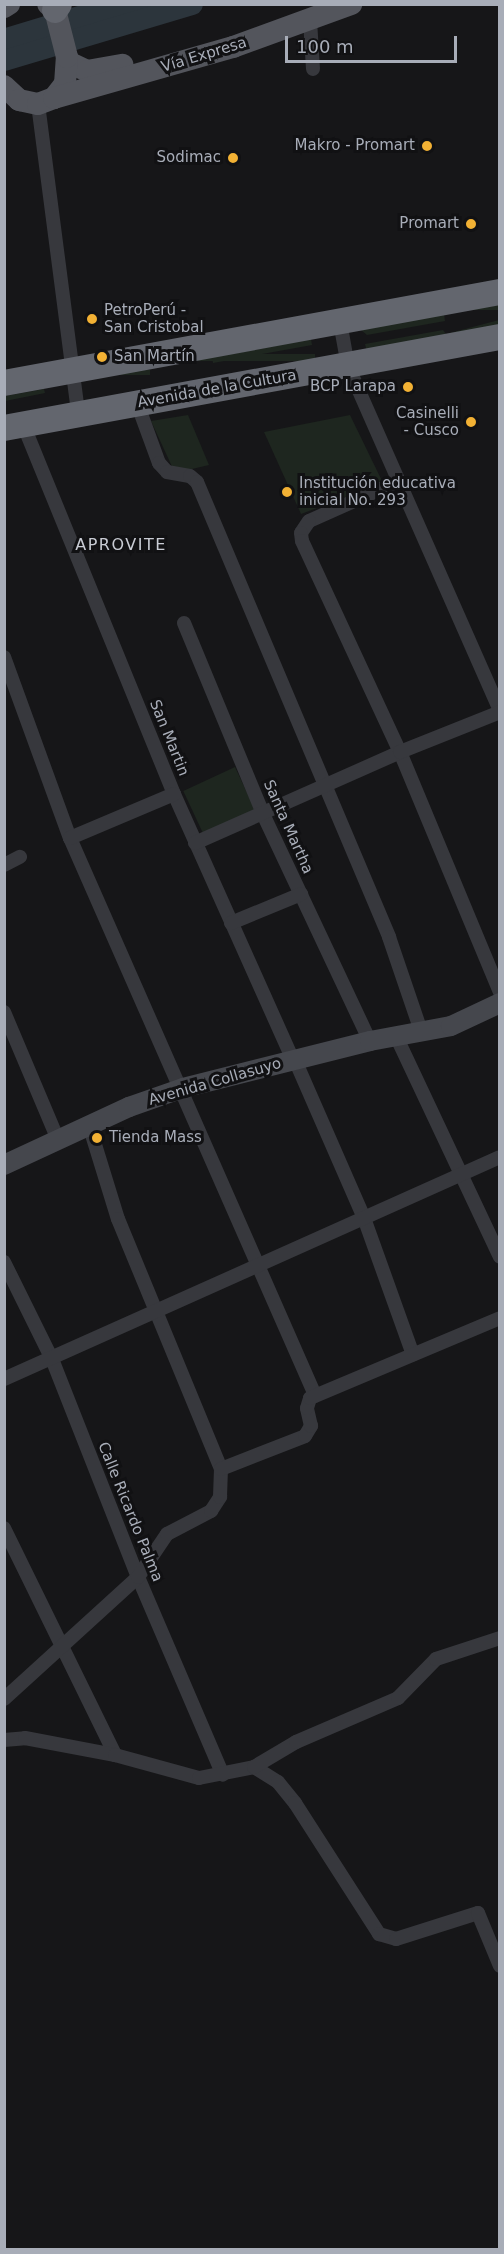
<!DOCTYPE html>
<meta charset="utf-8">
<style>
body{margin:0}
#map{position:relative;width:504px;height:2254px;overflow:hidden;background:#161618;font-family:"DejaVu Sans",sans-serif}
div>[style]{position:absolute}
.green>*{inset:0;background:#1e261f;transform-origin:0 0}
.water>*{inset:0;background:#2c353c}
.river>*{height:21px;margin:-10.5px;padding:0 10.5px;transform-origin:10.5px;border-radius:10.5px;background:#2c353c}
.street>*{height:14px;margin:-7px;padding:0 7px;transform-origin:7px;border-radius:7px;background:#37383d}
.secondary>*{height:20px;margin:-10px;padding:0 10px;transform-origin:10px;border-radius:10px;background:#45474d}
.primary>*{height:22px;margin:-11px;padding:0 11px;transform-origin:11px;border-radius:11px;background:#53555c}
.highway>*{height:26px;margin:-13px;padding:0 13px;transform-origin:13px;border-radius:13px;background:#63666e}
.dots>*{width:16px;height:16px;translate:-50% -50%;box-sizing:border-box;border:3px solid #111113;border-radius:50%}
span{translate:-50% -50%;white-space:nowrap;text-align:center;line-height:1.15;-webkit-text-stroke:6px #111113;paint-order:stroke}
.street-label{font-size:15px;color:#a8adb8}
.poi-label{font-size:15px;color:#a8adb8}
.right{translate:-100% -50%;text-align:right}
.left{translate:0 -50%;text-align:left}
.neighbourhood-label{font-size:16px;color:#c9ccd4;letter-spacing:1.5px}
.frame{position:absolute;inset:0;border:6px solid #a8adb8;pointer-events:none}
.scale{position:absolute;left:285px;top:36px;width:172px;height:27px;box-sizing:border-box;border:3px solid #a8adb8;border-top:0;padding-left:8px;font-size:18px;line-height:21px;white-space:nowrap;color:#a8adb8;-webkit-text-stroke:4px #111113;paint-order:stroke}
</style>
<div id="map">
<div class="green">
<div style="left:499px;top:304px;width:6px;height:32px;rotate:90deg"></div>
<div style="clip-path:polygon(444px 314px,445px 321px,367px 335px,361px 330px)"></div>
<div style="clip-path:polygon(499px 320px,499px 327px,367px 352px,365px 344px,443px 330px,446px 334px)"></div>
<div style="clip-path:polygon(311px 339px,312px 345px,213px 363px,212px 358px)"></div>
<div style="left:315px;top:354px;width:7px;height:218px;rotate:90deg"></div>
<div style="left:150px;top:370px;width:5px;height:55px;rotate:90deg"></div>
<div style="clip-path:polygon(44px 389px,45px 393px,5px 401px,5px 396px)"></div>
<div style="clip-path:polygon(188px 415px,209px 465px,175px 473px,151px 421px)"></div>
<div style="clip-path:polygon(350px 415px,383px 483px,301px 514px,264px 432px)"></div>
<div style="left:235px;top:767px;width:47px;height:57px;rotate:65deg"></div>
</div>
<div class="water">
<div style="clip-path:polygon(81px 5px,192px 5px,5px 60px,5px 28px)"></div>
</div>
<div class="river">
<div style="left:4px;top:60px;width:196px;rotate:-16.6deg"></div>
</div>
<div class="street">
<div style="left:310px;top:20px;width:49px;rotate:86.5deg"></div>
<div style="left:38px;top:104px;width:312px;rotate:82.6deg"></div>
<div style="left:340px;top:322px;width:45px;rotate:79.7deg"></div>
<div style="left:348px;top:366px;width:376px;rotate:66.2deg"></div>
<div style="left:137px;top:403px;width:64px;rotate:69.9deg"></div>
<div style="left:159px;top:463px;width:12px;rotate:48deg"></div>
<div style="left:167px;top:472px;width:23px;rotate:10deg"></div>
<div style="left:190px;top:476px;width:9px;rotate:41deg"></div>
<div style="left:197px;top:482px;width:494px;rotate:67.1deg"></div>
<div style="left:389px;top:937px;width:99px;rotate:71.2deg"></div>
<div style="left:23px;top:424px;width:400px;rotate:67.8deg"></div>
<div style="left:174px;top:794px;width:291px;rotate:65.9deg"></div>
<div style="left:399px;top:481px;width:98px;rotate:156deg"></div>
<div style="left:309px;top:521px;width:14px;rotate:124deg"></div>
<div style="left:301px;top:533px;width:8px;rotate:83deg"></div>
<div style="left:302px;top:541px;width:233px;rotate:65.1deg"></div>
<div style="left:400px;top:752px;width:260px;rotate:67.4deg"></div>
<div style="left:184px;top:623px;width:207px;rotate:67.5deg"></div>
<div style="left:263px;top:814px;width:251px;rotate:64.8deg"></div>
<div style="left:4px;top:657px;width:193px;rotate:70deg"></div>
<div style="left:70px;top:838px;width:609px;rotate:66.26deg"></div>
<div style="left:70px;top:838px;width:113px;rotate:-22.9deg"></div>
<div style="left:195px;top:843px;width:224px;rotate:-23.9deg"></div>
<div style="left:400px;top:752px;width:108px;rotate:-21.8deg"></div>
<div style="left:4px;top:865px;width:18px;rotate:-27deg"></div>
<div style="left:231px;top:923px;width:76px;rotate:-22.5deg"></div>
<div style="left:4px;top:1012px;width:139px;rotate:67.1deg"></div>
<div style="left:396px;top:1036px;width:244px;rotate:64.8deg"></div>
<div style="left:295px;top:1060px;width:172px;rotate:66.4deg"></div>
<div style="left:364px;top:1218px;width:145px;rotate:70.3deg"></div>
<div style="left:89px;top:1125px;width:98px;rotate:72.9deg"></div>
<div style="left:118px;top:1219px;width:270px;rotate:67.6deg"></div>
<div style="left:4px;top:1262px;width:108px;rotate:63.7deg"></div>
<div style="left:52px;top:1359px;width:234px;rotate:68.5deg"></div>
<div style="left:138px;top:1577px;width:215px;rotate:66.8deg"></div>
<div style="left:4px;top:1379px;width:543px;rotate:-24.11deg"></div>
<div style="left:4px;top:1528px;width:253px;rotate:63.9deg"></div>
<div style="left:4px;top:1699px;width:181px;rotate:-42.3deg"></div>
<div style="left:138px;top:1577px;width:52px;rotate:-56deg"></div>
<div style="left:167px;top:1534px;width:50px;rotate:-27.6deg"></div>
<div style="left:211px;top:1511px;width:17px;rotate:-57deg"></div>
<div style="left:220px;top:1497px;width:28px;rotate:-88deg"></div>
<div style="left:221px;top:1469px;width:90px;rotate:-21.4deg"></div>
<div style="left:305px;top:1436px;width:12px;rotate:-59deg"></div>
<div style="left:311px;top:1426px;width:18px;rotate:-103deg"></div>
<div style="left:307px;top:1408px;width:10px;rotate:-73deg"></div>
<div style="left:310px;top:1398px;width:206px;rotate:-22.8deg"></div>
<div style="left:4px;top:1740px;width:21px;rotate:-5deg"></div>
<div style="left:25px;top:1738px;width:92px;rotate:10.7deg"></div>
<div style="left:115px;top:1755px;width:87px;rotate:15.3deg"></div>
<div style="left:199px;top:1778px;width:56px;rotate:-11.3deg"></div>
<div style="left:254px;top:1767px;width:28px;rotate:32deg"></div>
<div style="left:278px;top:1782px;width:27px;rotate:51deg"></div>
<div style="left:295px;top:1803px;width:156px;rotate:57.3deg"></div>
<div style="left:379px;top:1934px;width:18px;rotate:16deg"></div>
<div style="left:396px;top:1939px;width:86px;rotate:-17.6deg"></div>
<div style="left:478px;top:1913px;width:57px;rotate:67.5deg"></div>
<div style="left:254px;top:1767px;width:49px;rotate:-30.8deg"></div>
<div style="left:296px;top:1742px;width:111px;rotate:-23.3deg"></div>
<div style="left:398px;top:1698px;width:54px;rotate:-45.7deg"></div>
<div style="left:436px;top:1659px;width:67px;rotate:-18.2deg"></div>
</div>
<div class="secondary">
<div style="left:4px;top:1165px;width:138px;rotate:-24.9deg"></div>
<div style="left:129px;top:1107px;width:57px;rotate:-19.4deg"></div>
<div style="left:183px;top:1088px;width:193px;rotate:-14.1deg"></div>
<div style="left:370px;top:1041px;width:82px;rotate:-10.5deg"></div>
<div style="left:451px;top:1026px;width:54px;rotate:-25.1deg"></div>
</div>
<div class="primary">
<div style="left:4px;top:7px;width:6px;rotate:-31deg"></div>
<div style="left:68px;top:62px;width:21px;rotate:25deg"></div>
<div style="left:87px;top:71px;width:36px;rotate:-10deg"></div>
<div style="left:4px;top:86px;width:21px;rotate:43deg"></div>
<div style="left:19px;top:100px;width:19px;rotate:12deg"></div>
<div style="left:38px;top:104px;width:17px;rotate:-21deg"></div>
<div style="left:54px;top:98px;width:18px;rotate:-52deg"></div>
<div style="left:65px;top:84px;width:27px;rotate:-86deg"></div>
<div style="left:67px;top:57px;width:49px;rotate:-104.3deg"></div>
<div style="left:55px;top:10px;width:9px;rotate:-139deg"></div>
<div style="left:54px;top:98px;width:186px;rotate:-15.9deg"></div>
<div style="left:233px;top:47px;width:126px;rotate:-20deg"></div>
</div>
<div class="highway">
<div style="left:55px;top:10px;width:7px;rotate:-56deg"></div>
<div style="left:4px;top:383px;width:504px;rotate:-10.4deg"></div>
<div style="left:4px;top:428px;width:504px;rotate:-10.4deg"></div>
</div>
<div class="dots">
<div style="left:427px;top:146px;background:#f2b134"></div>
<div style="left:233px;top:158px;background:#f2b134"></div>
<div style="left:471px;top:224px;background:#f2b134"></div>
<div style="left:92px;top:319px;background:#f2b134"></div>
<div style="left:102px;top:357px;background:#f2b134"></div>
<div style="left:408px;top:387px;background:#f2b134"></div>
<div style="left:471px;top:422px;background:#f2b134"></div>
<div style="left:287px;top:492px;background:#f2b134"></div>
<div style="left:97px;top:1138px;background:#f2b134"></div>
</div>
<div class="street-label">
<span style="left:204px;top:55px;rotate:-17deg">Vía Expresa</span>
<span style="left:217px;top:389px;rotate:-10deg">Avenida de la Cultura</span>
<span style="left:169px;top:738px;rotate:68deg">San Martin</span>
<span style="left:288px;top:827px;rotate:66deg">Santa Martha</span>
<span style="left:215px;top:1082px;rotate:-16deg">Avenida Collasuyo</span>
<span style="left:130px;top:1512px;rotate:68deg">Calle Ricardo Palma</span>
</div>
<div class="poi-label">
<span class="right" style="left:415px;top:146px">Makro - Promart</span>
<span class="right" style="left:221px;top:158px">Sodimac</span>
<span class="right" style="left:459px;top:224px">Promart</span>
<span class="left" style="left:104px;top:319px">PetroPerú -<br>San Cristobal</span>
<span class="left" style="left:114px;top:357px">San Martín</span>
<span class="right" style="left:396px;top:387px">BCP Larapa</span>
<span class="right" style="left:459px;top:422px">Casinelli<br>- Cusco</span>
<span class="left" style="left:299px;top:492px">Institución educativa<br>inicial No. 293</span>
<span class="left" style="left:109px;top:1138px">Tienda Mass</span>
</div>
<div class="neighbourhood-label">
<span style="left:121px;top:545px">APROVITE</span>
</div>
<div class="frame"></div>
<div class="scale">100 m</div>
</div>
